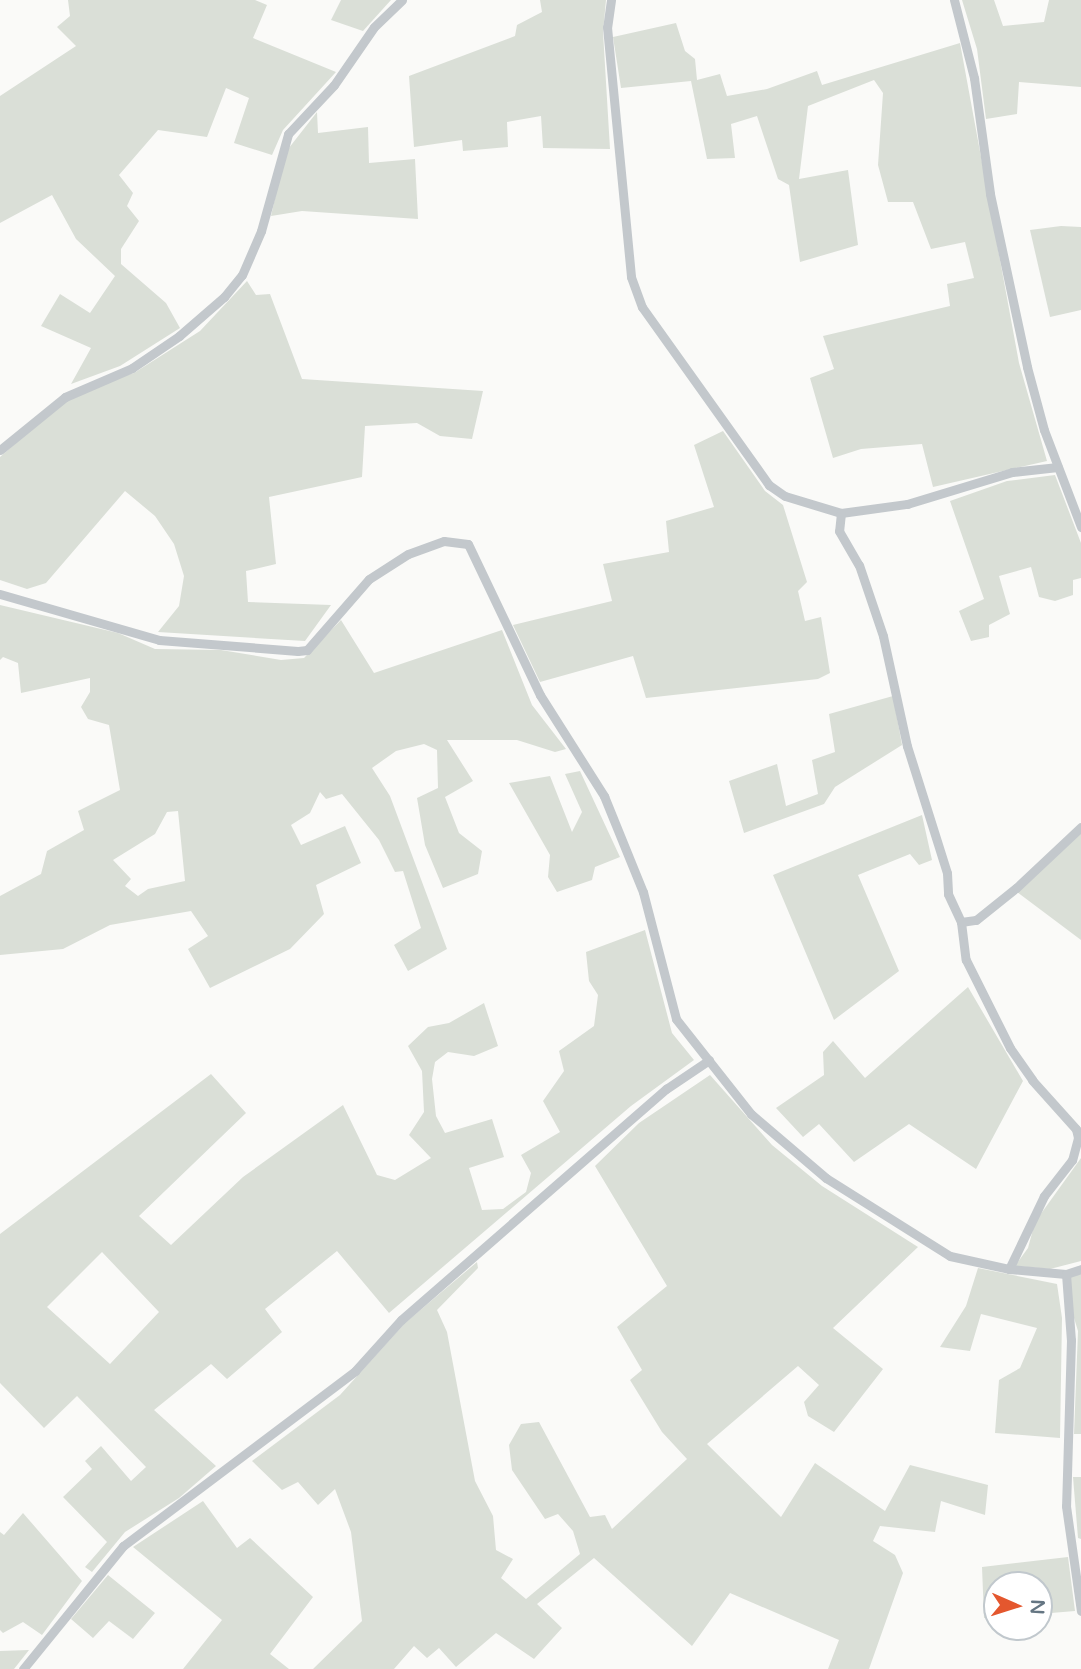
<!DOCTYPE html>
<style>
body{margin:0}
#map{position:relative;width:1081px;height:1669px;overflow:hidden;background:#fafaf8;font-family:"Varela Round",sans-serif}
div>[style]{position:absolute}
.green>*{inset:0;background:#dadfd7}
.minor>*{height:9px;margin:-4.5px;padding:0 4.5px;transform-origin:4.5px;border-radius:4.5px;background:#c3c8cc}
span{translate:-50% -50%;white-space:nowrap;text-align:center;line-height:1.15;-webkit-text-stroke:7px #fff;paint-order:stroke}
.north{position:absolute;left:983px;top:1571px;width:70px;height:70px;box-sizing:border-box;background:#fff;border:2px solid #c1c8cd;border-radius:50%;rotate:93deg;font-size:19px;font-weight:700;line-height:28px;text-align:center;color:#657683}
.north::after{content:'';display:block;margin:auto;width:24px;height:32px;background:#e4572e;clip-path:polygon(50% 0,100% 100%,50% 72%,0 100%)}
</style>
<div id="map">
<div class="green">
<div style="clip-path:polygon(68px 0,255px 0,267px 5px,253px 38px,336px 72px,283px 130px,272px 155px,234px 143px,249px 98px,226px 88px,207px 137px,158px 130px,119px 175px,133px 193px,127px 206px,139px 221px,121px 249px,121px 264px,166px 303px,180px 328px,120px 366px,71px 384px,91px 348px,41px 326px,60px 294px,90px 313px,115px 276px,76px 239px,52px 195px,0 223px,0 96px,76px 46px,57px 27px,70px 16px)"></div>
<div style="clip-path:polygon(341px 0,391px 0,363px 31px,331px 20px)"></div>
<div style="clip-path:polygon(540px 0,606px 0,603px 32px,610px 149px,543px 148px,541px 116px,507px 122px,508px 147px,463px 151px,462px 140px,414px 147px,409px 76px,515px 36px,517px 25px,542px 12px)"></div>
<div style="clip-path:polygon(962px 0,994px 0,1003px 26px,1044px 22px,1049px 0,1081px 0,1081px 87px,1019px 82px,1017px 114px,986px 119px,977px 49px)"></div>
<div style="clip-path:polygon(676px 23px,685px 51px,695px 59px,697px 80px,720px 74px,727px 96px,767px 89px,817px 71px,822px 85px,960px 43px,1019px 363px,1047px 461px,933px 487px,922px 444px,861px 449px,833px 458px,810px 378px,834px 369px,823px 336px,950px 306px,947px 284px,974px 278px,965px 242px,931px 249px,913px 202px,888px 202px,878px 165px,883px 93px,874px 80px,808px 106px,799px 179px,848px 170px,858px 245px,800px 262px,789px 185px,778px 179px,757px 116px,731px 124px,735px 158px,707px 159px,691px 81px,621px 88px,613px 37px)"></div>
<div style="clip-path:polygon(317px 112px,318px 133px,368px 127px,369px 163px,415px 159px,418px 219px,302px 211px,271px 216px,285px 153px)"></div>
<div style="clip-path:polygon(1061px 226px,1081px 227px,1081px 310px,1050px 317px,1030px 230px)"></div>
<div style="clip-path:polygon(247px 281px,256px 295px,270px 294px,302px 379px,483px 391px,472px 439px,440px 436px,417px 423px,365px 426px,362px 477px,269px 497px,276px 564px,246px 571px,248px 602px,331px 605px,305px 641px,158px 632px,179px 606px,184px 576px,174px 544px,155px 516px,125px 491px,46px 583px,27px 589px,0 580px,0 457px,63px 402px,87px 387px,134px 373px,200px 331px)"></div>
<div style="clip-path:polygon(723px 431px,765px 491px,783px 505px,807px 582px,798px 591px,805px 621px,821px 617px,830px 673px,818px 679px,646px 698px,633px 656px,540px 682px,513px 625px,612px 601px,603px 564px,669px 552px,666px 521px,714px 507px,694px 445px)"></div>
<div style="clip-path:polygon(1055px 475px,1081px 543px,1081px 578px,1073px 580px,1073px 595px,1055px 601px,1039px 597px,1031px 567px,999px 576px,1010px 614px,989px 625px,989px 637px,971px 641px,959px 611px,984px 599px,950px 501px,1007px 481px)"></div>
<div style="clip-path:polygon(evenodd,0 605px,118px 633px,155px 649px,221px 650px,281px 660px,304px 658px,341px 620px,374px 673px,502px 630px,532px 705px,566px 749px,555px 752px,517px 740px,447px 740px,473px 781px,445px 797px,459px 833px,482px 851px,478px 874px,443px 888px,425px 845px,417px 798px,438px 788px,437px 750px,424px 744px,396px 751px,372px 768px,390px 796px,447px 949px,408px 971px,394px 945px,421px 928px,403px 871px,395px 872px,379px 840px,342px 794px,326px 799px,320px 792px,310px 813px,291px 825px,301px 845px,345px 826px,361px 863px,316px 885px,324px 914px,290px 949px,210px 988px,188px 949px,208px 936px,191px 911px,110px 925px,63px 949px,0 955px,0 896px,41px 874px,47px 851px,84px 830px,78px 811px,120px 790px,109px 725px,88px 719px,81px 707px,90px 692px,90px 678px,21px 693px,18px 663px,3px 657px,0 660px,0 605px,178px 811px,185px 881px,148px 889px,138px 896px,125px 886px,131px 879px,113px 860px,155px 834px,167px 812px,178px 811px)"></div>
<div style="clip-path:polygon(893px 696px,902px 745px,835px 787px,824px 804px,744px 833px,729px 781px,777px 764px,786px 806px,818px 794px,812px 760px,835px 752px,829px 714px)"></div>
<div style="clip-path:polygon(580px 771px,620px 857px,595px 867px,592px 880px,557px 892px,548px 877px,550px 855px,509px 783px,550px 776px,572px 832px,582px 812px,565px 774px)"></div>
<div style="clip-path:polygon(922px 815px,932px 860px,919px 865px,910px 854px,858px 875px,899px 971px,834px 1020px,773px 875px)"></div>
<div style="clip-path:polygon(1081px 831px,1081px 940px,1017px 892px)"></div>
<div style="clip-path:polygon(evenodd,645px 930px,672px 1033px,694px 1060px,631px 1106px,389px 1313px,337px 1251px,265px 1309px,282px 1332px,227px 1379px,211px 1364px,154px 1410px,216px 1466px,179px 1498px,125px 1532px,92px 1572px,85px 1567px,107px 1542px,63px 1497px,92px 1469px,85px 1461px,101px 1446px,131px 1481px,146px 1467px,77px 1396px,44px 1428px,0 1383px,0 1234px,211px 1074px,246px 1113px,139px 1216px,171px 1245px,243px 1177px,343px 1105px,377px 1175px,395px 1180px,431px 1158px,409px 1135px,424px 1112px,422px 1071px,408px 1046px,428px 1027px,449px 1023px,484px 1003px,498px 1046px,474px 1056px,448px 1052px,435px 1062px,432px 1079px,436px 1116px,445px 1133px,492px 1119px,504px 1157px,469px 1168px,482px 1210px,503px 1209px,526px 1192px,531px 1173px,521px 1155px,560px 1132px,543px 1101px,564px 1071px,559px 1051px,594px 1026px,598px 995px,589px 981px,586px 952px,645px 930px,102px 1252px,159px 1312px,110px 1364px,47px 1307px,102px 1252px)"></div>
<div style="clip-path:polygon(968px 987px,1023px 1081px,976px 1169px,909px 1124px,854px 1162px,819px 1124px,803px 1137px,776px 1108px,824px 1075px,823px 1052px,833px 1041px,865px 1078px)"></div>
<div style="clip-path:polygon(710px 1075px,772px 1145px,822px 1186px,918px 1247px,833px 1328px,883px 1369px,834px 1432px,808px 1416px,804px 1402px,819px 1385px,798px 1366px,707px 1444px,781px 1517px,815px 1463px,885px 1511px,910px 1465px,988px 1485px,985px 1515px,941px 1501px,935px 1532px,880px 1526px,873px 1541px,895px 1555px,903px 1573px,869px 1669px,828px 1669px,839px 1640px,730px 1593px,692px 1646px,594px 1558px,537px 1604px,562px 1628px,534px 1659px,496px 1633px,456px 1667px,439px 1648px,427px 1658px,414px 1646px,394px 1669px,313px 1669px,362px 1621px,351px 1532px,335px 1489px,318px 1505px,298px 1482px,282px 1490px,252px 1461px,340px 1395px,405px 1323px,477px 1262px,478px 1268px,437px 1310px,447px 1332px,475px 1481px,493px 1516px,496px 1550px,513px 1559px,501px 1578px,526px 1599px,580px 1554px,573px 1531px,558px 1514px,545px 1519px,512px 1470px,509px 1445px,521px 1424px,539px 1422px,590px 1517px,605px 1515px,612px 1529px,687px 1459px,662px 1432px,630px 1380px,642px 1370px,617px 1327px,667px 1286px,595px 1166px,639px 1123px)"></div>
<div style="clip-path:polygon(1081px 1158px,1081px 1261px,1050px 1269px,1015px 1266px,1028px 1248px,1035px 1222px)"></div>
<div style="clip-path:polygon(978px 1268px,1057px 1284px,1062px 1318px,1060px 1438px,995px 1433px,999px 1380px,1020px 1368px,1037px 1328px,981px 1314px,970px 1351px,940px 1347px,966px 1306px)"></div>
<div style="clip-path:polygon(1081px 1274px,1081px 1434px,1074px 1434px,1078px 1331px,1071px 1308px,1070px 1277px)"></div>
<div style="clip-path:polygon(1073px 1477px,1081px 1477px,1081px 1539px,1078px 1538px)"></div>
<div style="clip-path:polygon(203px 1501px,237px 1548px,250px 1538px,313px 1597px,270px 1654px,289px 1669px,183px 1669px,222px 1620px,133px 1547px)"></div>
<div style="clip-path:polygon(23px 1513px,82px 1581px,42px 1635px,23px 1622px,3px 1633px,0 1630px,0 1532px,4px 1535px)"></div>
<div style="clip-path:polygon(1068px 1557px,1075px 1611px,1039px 1614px,1039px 1585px,997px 1585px,997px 1617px,984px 1618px,982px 1567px)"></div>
<div style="clip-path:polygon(108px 1575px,155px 1613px,133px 1639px,109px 1621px,93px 1638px,71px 1619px)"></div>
<div style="clip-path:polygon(29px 1650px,14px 1669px,0 1669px,0 1651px)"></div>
</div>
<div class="minor">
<div style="left:611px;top:0;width:27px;rotate:98deg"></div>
<div style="left:607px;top:27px;width:251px;rotate:84.5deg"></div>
<div style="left:631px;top:277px;width:32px;rotate:70deg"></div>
<div style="left:642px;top:307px;width:219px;rotate:54.5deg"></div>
<div style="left:769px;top:485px;width:19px;rotate:35deg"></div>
<div style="left:785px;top:496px;width:59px;rotate:16.9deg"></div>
<div style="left:841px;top:513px;width:67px;rotate:-7.8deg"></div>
<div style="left:907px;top:504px;width:110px;rotate:-16.9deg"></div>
<div style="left:1012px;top:472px;width:46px;rotate:-6.2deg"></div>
<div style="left:954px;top:0;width:81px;rotate:75.6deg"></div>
<div style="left:974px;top:78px;width:117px;rotate:82.1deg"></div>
<div style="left:990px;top:194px;width:177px;rotate:77.9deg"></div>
<div style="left:1027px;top:367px;width:65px;rotate:74.9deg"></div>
<div style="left:1044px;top:430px;width:104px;rotate:69.1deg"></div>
<div style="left:0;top:450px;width:84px;rotate:-39.2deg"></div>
<div style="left:65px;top:397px;width:73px;rotate:-23.4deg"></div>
<div style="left:132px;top:368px;width:57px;rotate:-34.2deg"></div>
<div style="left:179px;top:336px;width:60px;rotate:-40.9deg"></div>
<div style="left:224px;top:297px;width:28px;rotate:-51deg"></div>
<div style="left:242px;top:275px;width:48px;rotate:-66.6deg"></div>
<div style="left:261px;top:231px;width:101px;rotate:-74.4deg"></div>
<div style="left:288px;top:134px;width:67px;rotate:-46.8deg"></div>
<div style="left:334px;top:85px;width:70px;rotate:-55.4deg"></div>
<div style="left:374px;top:27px;width:39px;rotate:-44deg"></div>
<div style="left:841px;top:513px;width:18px;rotate:96deg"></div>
<div style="left:839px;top:531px;width:39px;rotate:60deg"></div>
<div style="left:859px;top:565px;width:75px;rotate:71.3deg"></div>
<div style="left:883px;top:636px;width:113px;rotate:77.7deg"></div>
<div style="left:907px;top:746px;width:133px;rotate:72.5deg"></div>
<div style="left:947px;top:873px;width:21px;rotate:87deg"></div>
<div style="left:948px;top:894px;width:31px;rotate:65deg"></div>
<div style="left:961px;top:922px;width:38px;rotate:83deg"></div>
<div style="left:966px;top:960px;width:98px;rotate:63.4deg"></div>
<div style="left:1010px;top:1048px;width:39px;rotate:55deg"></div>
<div style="left:1032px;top:1080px;width:66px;rotate:48.1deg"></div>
<div style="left:1076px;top:1129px;width:9px;rotate:77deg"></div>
<div style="left:1078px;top:1138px;width:23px;rotate:105deg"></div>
<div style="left:1072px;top:1160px;width:46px;rotate:127.9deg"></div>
<div style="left:1044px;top:1196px;width:81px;rotate:115.6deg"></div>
<div style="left:0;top:594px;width:166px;rotate:16.1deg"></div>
<div style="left:159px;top:640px;width:139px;rotate:4.5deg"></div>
<div style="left:298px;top:651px;width:9px;rotate:-6deg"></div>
<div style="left:307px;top:650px;width:94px;rotate:-48.9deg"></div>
<div style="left:369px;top:579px;width:46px;rotate:-32.7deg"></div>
<div style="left:408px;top:554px;width:38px;rotate:-20deg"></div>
<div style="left:444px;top:541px;width:24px;rotate:7deg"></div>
<div style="left:468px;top:544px;width:167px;rotate:64.5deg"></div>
<div style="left:540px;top:695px;width:120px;rotate:57.6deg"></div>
<div style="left:604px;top:796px;width:104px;rotate:67.9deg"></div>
<div style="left:643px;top:892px;width:131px;rotate:75.4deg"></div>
<div style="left:676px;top:1019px;width:121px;rotate:51.7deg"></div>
<div style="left:751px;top:1114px;width:99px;rotate:40.5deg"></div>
<div style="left:826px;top:1178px;width:146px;rotate:32.2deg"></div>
<div style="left:950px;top:1256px;width:60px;rotate:12.4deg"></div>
<div style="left:1009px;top:1269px;width:57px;rotate:5deg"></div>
<div style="left:1066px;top:1274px;width:16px;rotate:-18deg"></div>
<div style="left:961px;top:922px;width:15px;rotate:-8deg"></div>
<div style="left:976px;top:920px;width:51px;rotate:-38.7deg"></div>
<div style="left:1016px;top:888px;width:89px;rotate:-43.2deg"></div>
<div style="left:1066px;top:1274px;width:66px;rotate:85.7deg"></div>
<div style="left:1071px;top:1340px;width:166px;rotate:91.7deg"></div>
<div style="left:1066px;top:1506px;width:106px;rotate:81.9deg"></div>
<div style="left:23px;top:1669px;width:159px;rotate:-50.9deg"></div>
<div style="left:123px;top:1546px;width:291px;rotate:-37deg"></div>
<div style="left:355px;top:1371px;width:69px;rotate:-48deg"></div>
<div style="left:401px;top:1320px;width:352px;rotate:-41.1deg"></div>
<div style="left:666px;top:1089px;width:52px;rotate:-34deg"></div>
</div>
<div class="north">N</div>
</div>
